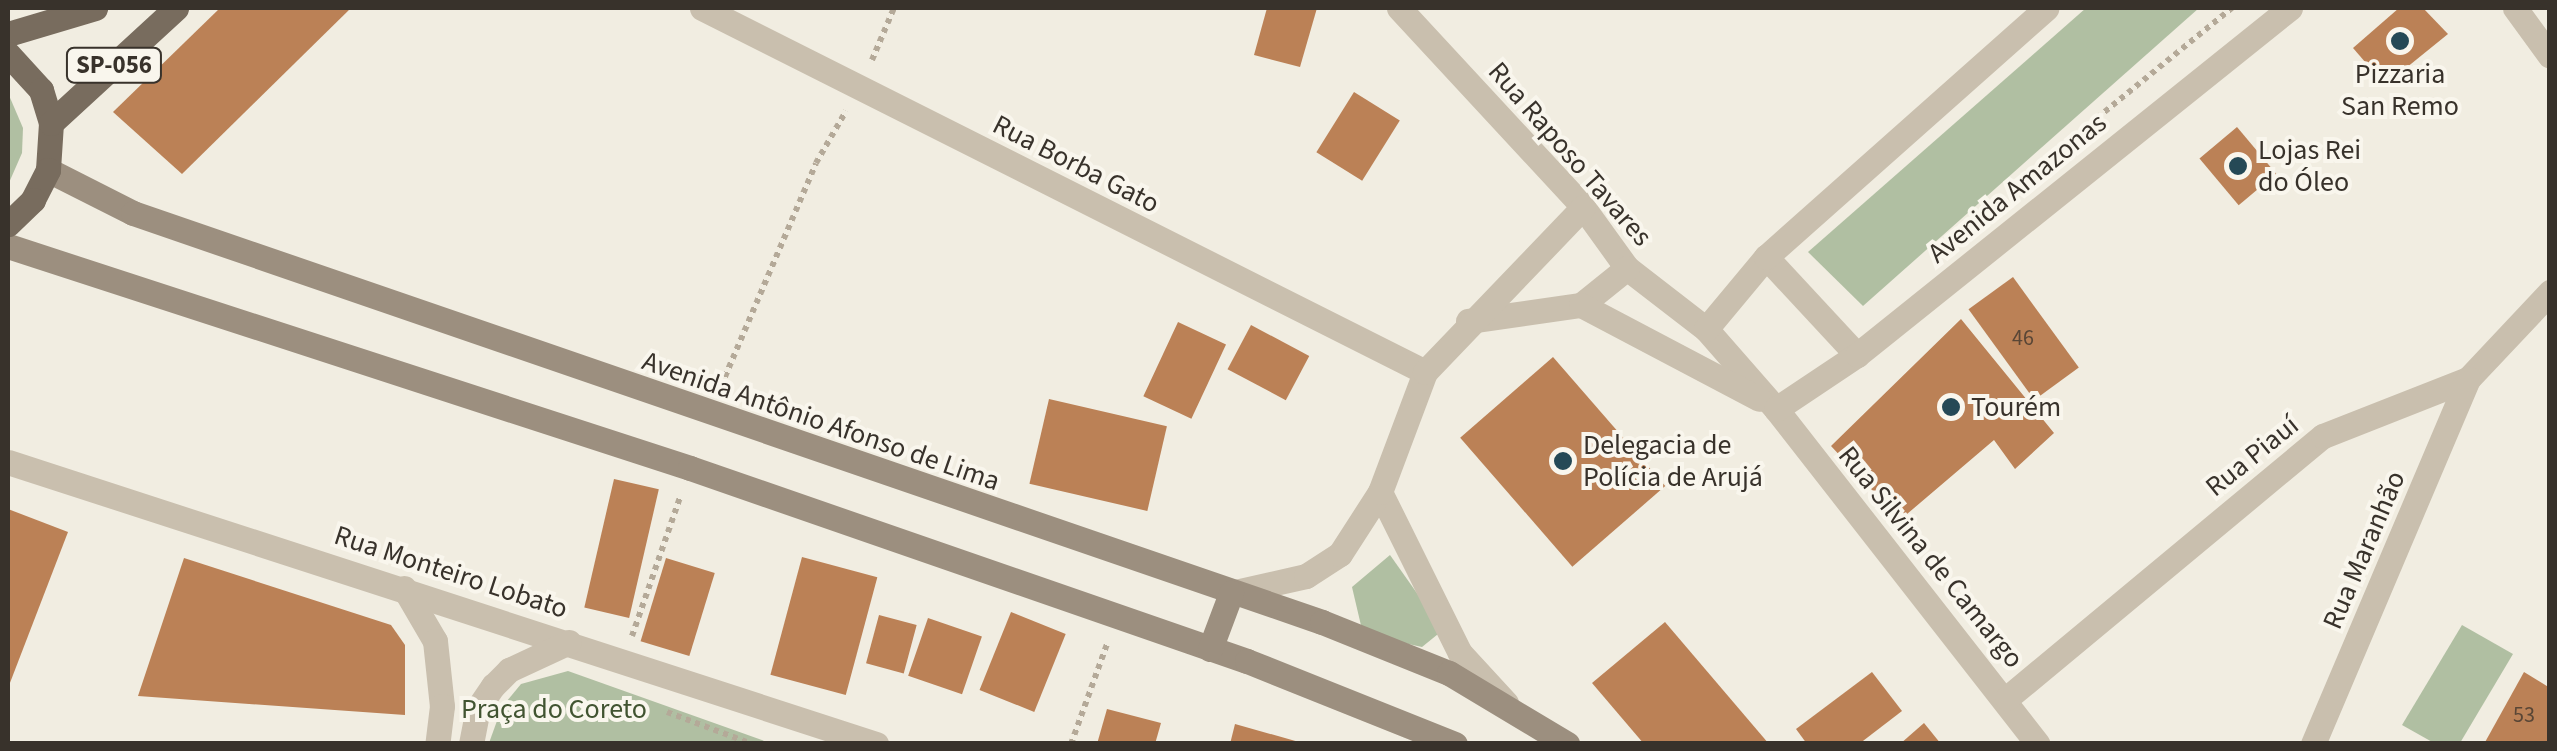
<!DOCTYPE html>
<meta charset="utf-8">
<style>
body{margin:0}
#map{position:relative;width:2557px;height:751px;overflow:hidden;background:#f1ede1;font-family:"Source Sans 3",sans-serif}
div>[style]{position:absolute}
.green>*{inset:0;background:#b0bfa2}
.building>*{inset:0;background:#bb8156;transform-origin:0 0}
.path>*{height:6px;margin-top:-3px;transform-origin:0;background:repeating-linear-gradient(90deg,#b4a998 0 5px,transparent 0 10px)}
.street>*{height:25px;margin:-12.5px;padding:0 12.5px;transform-origin:12.5px;border-radius:12.5px;background:#c9bfae}
.secondary>*{height:25px;margin:-12.5px;padding:0 12.5px;transform-origin:12.5px;border-radius:12.5px;background:#9c8f7f}
.primary>*{height:25px;margin:-12.5px;padding:0 12.5px;transform-origin:12.5px;border-radius:12.5px;background:#786c5e}
.dots>*{width:28px;height:28px;translate:-50% -50%;box-sizing:border-box;border:5px solid #f9f6ed;border-radius:50%}
span{translate:-50% -50%;white-space:nowrap;text-align:center;line-height:1.15;-webkit-text-stroke:8px #f9f6ed;paint-order:stroke}
.number-label{font-size:22px;color:#594636}
.number-label span{-webkit-text-stroke-width:0}
.shield-label span{padding:2px 8px;background:#f9f6ed;border:2px solid;border-radius:8px;-webkit-text-stroke-width:0}
.shield-label{font-size:25px;color:#38322b;font-weight:700}
.poi-label{font-size:28px;color:#38322b}
.left{translate:0 -50%;text-align:left}
.street-label{font-size:28px;color:#38322b}
.park-label{font-size:28px;color:#415431}
.frame{position:absolute;inset:0;border:10px solid #38322b;pointer-events:none}
</style>
<div id="map">
<div class="green">
<div style="clip-path:polygon(2086px 8px,2199px 8px,1863px 306px,1808px 252px)"></div>
<div style="clip-path:polygon(8px 93px,23px 128px,22px 153px,8px 185px)"></div>
<div style="clip-path:polygon(1390px 555px,1443px 630px,1422px 647px,1363px 634px,1352px 587px)"></div>
<div style="clip-path:polygon(2462px 625px,2513px 654px,2460px 743px,2434px 743px,2402px 725px)"></div>
<div style="clip-path:polygon(568px 671px,770px 743px,489px 743px,502px 707px,521px 684px)"></div>
</div>
<div class="building">
<div style="clip-path:polygon(220px 8px,351px 8px,182px 174px,113px 112px)"></div>
<div style="clip-path:polygon(1267px 8px,1317px 8px,1300px 67px,1254px 55px)"></div>
<div style="clip-path:polygon(2399px 8px,2423px 8px,2448px 34px,2385px 85px,2353px 48px)"></div>
<div style="left:1354px;top:92px;width:54px;height:71px;rotate:32deg"></div>
<div style="left:2237px;top:127px;width:61px;height:49px;rotate:50deg"></div>
<div style="left:2013px;top:277px;width:112px;height:55px;rotate:54deg"></div>
<div style="clip-path:polygon(1961px 319px,2054px 433px,2015px 469px,1994px 440px,1900px 520px,1831px 446px)"></div>
<div style="left:1178px;top:322px;width:53px;height:82px;rotate:25deg"></div>
<div style="left:1251px;top:325px;width:66px;height:50px;rotate:28deg"></div>
<div style="left:1553px;top:357px;width:171px;height:123px;rotate:49deg"></div>
<div style="left:1049px;top:399px;width:121px;height:87px;rotate:13deg"></div>
<div style="left:614px;top:479px;width:46px;height:132px;rotate:13deg"></div>
<div style="clip-path:polygon(8px 509px,68px 532px,8px 688px)"></div>
<div style="left:802px;top:557px;width:78px;height:122px;rotate:15deg"></div>
<div style="clip-path:polygon(184px 558px,391px 625px,405px 645px,405px 715px,138px 696px)"></div>
<div style="left:666px;top:558px;width:51px;height:87px;rotate:17deg"></div>
<div style="left:1011px;top:612px;width:59px;height:84px;rotate:22deg"></div>
<div style="left:879px;top:615px;width:39px;height:50px;rotate:15deg"></div>
<div style="left:928px;top:618px;width:57px;height:61px;rotate:19deg"></div>
<div style="clip-path:polygon(1665px 622px,1769px 744px,1644px 744px,1592px 683px)"></div>
<div style="clip-path:polygon(1872px 672px,1902px 711px,1859px 744px,1807px 744px,1796px 729px)"></div>
<div style="clip-path:polygon(2524px 672px,2550px 688px,2550px 744px,2484px 744px)"></div>
<div style="clip-path:polygon(1107px 709px,1161px 723px,1155px 744px,1097px 744px)"></div>
<div style="clip-path:polygon(1924px 723px,1941px 744px,1900px 744px)"></div>
<div style="clip-path:polygon(1235px 724px,1299px 742px,1299px 744px,1230px 744px)"></div>
</div>
<div class="path">
<div style="left:872px;top:60px;width:56px;rotate:-67.1deg"></div>
<div style="left:2097px;top:118px;width:174px;rotate:-39.2deg"></div>
<div style="left:721px;top:386px;width:242px;rotate:-66.9deg"></div>
<div style="left:816px;top:163px;width:60px;rotate:-60deg"></div>
<div style="left:632px;top:636px;width:147px;rotate:-70.9deg"></div>
<div style="left:667px;top:712px;width:91px;rotate:20.6deg"></div>
<div style="left:1071px;top:744px;width:109px;rotate:-70.2deg"></div>
</div>
<div class="street">
<div style="left:702px;top:8px;width:809px;rotate:26.72deg"></div>
<div style="left:1399px;top:8px;width:271px;rotate:47.2deg"></div>
<div style="left:1583px;top:207px;width:75px;rotate:54.2deg"></div>
<div style="left:1627px;top:268px;width:100px;rotate:37.7deg"></div>
<div style="left:1706px;top:329px;width:106px;rotate:48.8deg"></div>
<div style="left:1776px;top:409px;width:425px;rotate:52deg"></div>
<div style="left:2515px;top:8px;width:59px;rotate:53.9deg"></div>
<div style="left:1766px;top:257px;width:134px;rotate:47.1deg"></div>
<div style="left:1581px;top:305px;width:59px;rotate:-38.8deg"></div>
<div style="left:1468px;top:321px;width:114px;rotate:-8.1deg"></div>
<div style="left:1581px;top:305px;width:201px;rotate:27.8deg"></div>
<div style="left:1706px;top:329px;width:94px;rotate:-50.2deg"></div>
<div style="left:1766px;top:257px;width:375px;rotate:-41.6deg"></div>
<div style="left:1776px;top:409px;width:97px;rotate:-33.7deg"></div>
<div style="left:1857px;top:355px;width:555px;rotate:-38.71deg"></div>
<div style="left:8px;top:462px;width:913px;rotate:18deg"></div>
<div style="left:1380px;top:492px;width:180px;rotate:63.6deg"></div>
<div style="left:1460px;top:653px;width:68px;rotate:47.4deg"></div>
<div style="left:404px;top:588px;width:61px;rotate:59.7deg"></div>
<div style="left:435px;top:641px;width:65px;rotate:83.9deg"></div>
<div style="left:442px;top:706px;width:38px;rotate:97deg"></div>
<div style="left:1231px;top:593px;width:77px;rotate:-12.8deg"></div>
<div style="left:1306px;top:576px;width:40px;rotate:-32.9deg"></div>
<div style="left:1340px;top:554px;width:74px;rotate:-57.2deg"></div>
<div style="left:1380px;top:492px;width:128px;rotate:-69.4deg"></div>
<div style="left:1425px;top:372px;width:228px;rotate:-46.2deg"></div>
<div style="left:2007px;top:698px;width:410px;rotate:-39.7deg"></div>
<div style="left:2323px;top:436px;width:156px;rotate:-21.5deg"></div>
<div style="left:2468px;top:379px;width:120px;rotate:-46.7deg"></div>
<div style="left:471px;top:744px;width:37px;rotate:-79deg"></div>
<div style="left:478px;top:708px;width:27px;rotate:-56deg"></div>
<div style="left:493px;top:686px;width:23px;rotate:-45deg"></div>
<div style="left:509px;top:670px;width:66px;rotate:-25deg"></div>
<div style="left:2313px;top:744px;width:397px;rotate:-67deg"></div>
</div>
<div class="secondary">
<div style="left:48px;top:170px;width:95px;rotate:26.8deg"></div>
<div style="left:133px;top:213px;width:1257px;rotate:18.98deg"></div>
<div style="left:1322px;top:622px;width:137px;rotate:21.9deg"></div>
<div style="left:1449px;top:673px;width:138px;rotate:31deg"></div>
<div style="left:8px;top:246px;width:717px;rotate:18.03deg"></div>
<div style="left:690px;top:468px;width:589px;rotate:19.11deg"></div>
<div style="left:1247px;top:661px;width:224px;rotate:21.8deg"></div>
<div style="left:1210px;top:649px;width:60px;rotate:-69.4deg"></div>
</div>
<div class="primary">
<div style="left:8px;top:34px;width:91px;rotate:-16.6deg"></div>
<div style="left:8px;top:54px;width:49px;rotate:47.5deg"></div>
<div style="left:41px;top:90px;width:34px;rotate:73deg"></div>
<div style="left:51px;top:123px;width:47px;rotate:93.7deg"></div>
<div style="left:48px;top:170px;width:34px;rotate:117deg"></div>
<div style="left:33px;top:200px;width:35px;rotate:136deg"></div>
<div style="left:51px;top:123px;width:170px;rotate:-42.6deg"></div>
</div>
<div class="dots">
<div style="left:2400px;top:41px;background:#254956"></div>
<div style="left:2238px;top:166px;background:#254956"></div>
<div style="left:1951px;top:407px;background:#254956"></div>
<div style="left:1563px;top:461px;background:#254956"></div>
</div>
<div class="number-label">
<span style="left:2023px;top:339px">46</span>
<span style="left:2524px;top:716px">53</span>
</div>
<div class="shield-label">
<span style="left:114px;top:65px">SP-056</span>
</div>
<div class="poi-label">
<span style="left:2400px;top:90px">Pizzaria<br>San Remo</span>
<span class="left" style="left:2258px;top:166px">Lojas Rei<br>do Óleo</span>
<span class="left" style="left:1971px;top:407px">Tourém</span>
<span class="left" style="left:1583px;top:461px">Delegacia de<br>Polícia de Arujá</span>
</div>
<div class="street-label">
<span style="left:1570px;top:154px;rotate:49deg">Rua Raposo Tavares</span>
<span style="left:1076px;top:164px;rotate:27deg">Rua Borba Gato</span>
<span style="left:2017px;top:188px;rotate:-39deg">Avenida Amazonas</span>
<span style="left:821px;top:421px;rotate:19deg">Avenida Antônio Afonso de Lima</span>
<span style="left:2252px;top:456px;rotate:-39deg">Rua Piauí</span>
<span style="left:2364px;top:550px;rotate:-67deg">Rua Maranhão</span>
<span style="left:1931px;top:557px;rotate:51deg">Rua Silvina de Camargo</span>
<span style="left:451px;top:572px;rotate:18deg">Rua Monteiro Lobato</span>
</div>
<div class="park-label">
<span style="left:554px;top:709px">Praça do Coreto</span>
</div>
<div class="frame"></div>
</div>
